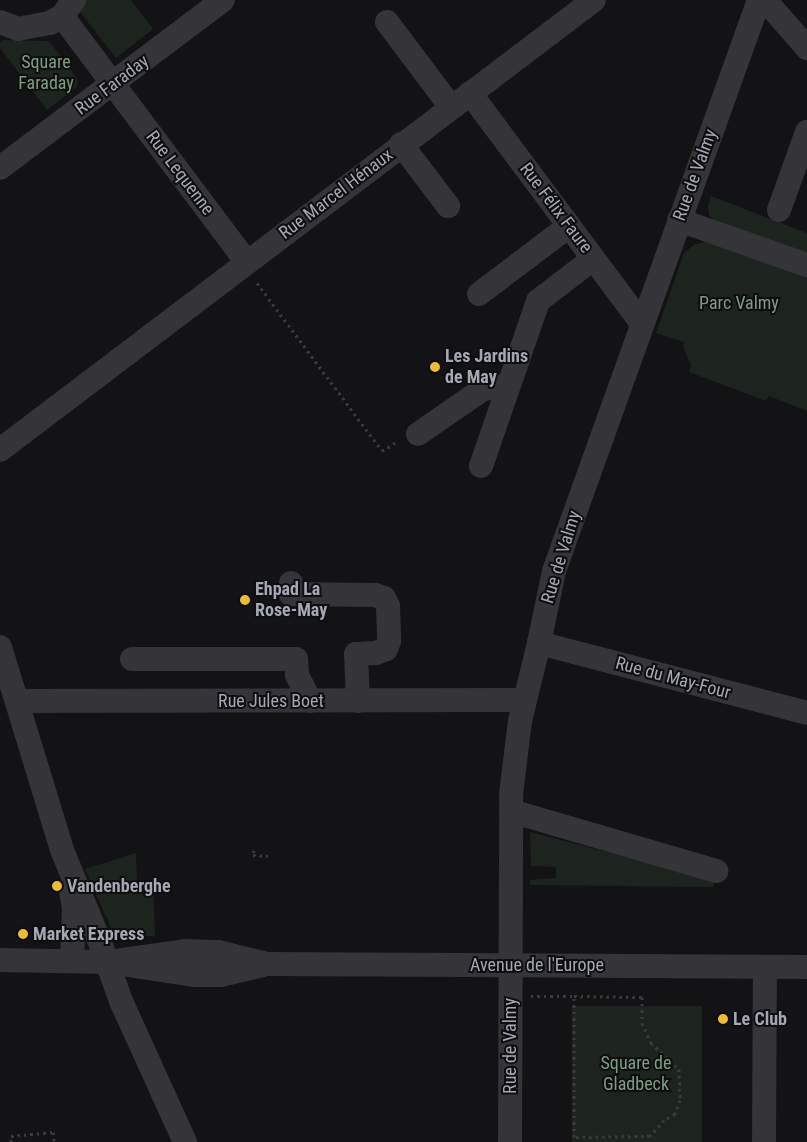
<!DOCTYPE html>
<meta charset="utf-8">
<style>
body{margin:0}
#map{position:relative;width:807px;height:1142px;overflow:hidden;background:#131214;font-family:"Roboto Condensed",sans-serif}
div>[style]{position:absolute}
.green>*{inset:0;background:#1d241e;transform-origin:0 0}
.path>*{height:3px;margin-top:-1.5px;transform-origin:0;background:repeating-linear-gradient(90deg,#3a3b40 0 2.5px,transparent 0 6.5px)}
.minor>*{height:24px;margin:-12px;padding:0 12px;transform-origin:12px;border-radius:12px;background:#343439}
.dots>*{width:14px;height:14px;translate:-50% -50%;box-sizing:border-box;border:2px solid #0e0d0f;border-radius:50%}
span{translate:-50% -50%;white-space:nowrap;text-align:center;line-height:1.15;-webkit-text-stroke:4px #0e0d0f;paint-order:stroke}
.park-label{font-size:18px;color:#7c9f81}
.street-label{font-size:18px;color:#a4a8b4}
.poi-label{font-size:18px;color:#a4a8b4;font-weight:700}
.left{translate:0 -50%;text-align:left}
</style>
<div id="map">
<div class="green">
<div style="clip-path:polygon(86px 0,131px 0,153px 29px,116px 58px,80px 12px)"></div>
<div style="clip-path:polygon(3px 40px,49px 41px,77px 78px,77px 87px,47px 110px,0 48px,0 43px)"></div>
<div style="clip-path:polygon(711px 196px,807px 233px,807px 411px,769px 396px,766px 401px,689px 372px,691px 365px,683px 346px,684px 342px,656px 333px,684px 253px,695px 244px,711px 241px,717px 225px,709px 215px,708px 207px)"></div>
<div style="clip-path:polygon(530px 832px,715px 880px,713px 887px,530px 885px,530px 880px,556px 878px,556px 867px,531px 866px)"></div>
<div style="clip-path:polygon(136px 853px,137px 881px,153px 881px,155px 936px,123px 936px,112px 930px,85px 869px)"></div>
<div style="left:572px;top:1006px;width:130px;height:136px"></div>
</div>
<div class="path">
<div style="left:257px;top:283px;width:209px;rotate:53.3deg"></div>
<div style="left:382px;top:451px;width:19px;rotate:-32deg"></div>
<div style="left:254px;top:850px;width:5px;rotate:101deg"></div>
<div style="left:253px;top:855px;width:15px;rotate:4deg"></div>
<div style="left:531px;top:996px;width:43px"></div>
<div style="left:574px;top:996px;width:68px;rotate:0.8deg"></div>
<div style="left:642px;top:997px;width:26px;rotate:90deg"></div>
<div style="left:642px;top:1023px;width:22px;rotate:66deg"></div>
<div style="left:651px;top:1043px;width:38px;rotate:43deg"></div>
<div style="left:679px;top:1069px;width:31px;rotate:88deg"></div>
<div style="left:680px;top:1100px;width:15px;rotate:110deg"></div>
<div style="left:675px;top:1114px;width:13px;rotate:151deg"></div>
<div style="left:664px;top:1120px;width:21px;rotate:131deg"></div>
<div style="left:650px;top:1136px;width:76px;rotate:179.2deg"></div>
<div style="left:574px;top:1137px;width:141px;rotate:-90deg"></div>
<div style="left:11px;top:1142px;width:6px;rotate:-90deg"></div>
<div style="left:11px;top:1136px;width:42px;rotate:-5.4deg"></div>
<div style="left:53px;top:1132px;width:10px;rotate:84deg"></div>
</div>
<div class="minor">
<div style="left:765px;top:0;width:64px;rotate:48.8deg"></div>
<div style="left:62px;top:16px;width:308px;rotate:53.1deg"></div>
<div style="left:0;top:22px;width:19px;rotate:21deg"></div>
<div style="left:18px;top:29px;width:33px;rotate:-11deg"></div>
<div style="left:50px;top:23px;width:14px;rotate:-30deg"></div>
<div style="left:62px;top:16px;width:20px;rotate:-53deg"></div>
<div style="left:387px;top:22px;width:106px;rotate:53deg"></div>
<div style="left:470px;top:93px;width:288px;rotate:53.3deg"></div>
<div style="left:401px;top:144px;width:78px;rotate:52.8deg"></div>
<div style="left:0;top:168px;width:279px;rotate:-37deg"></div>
<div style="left:779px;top:210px;width:83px;rotate:-70.3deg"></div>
<div style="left:679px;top:220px;width:136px;rotate:19.4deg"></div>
<div style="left:479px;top:294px;width:113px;rotate:-37.1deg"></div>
<div style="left:418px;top:434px;width:79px;rotate:-34.7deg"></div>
<div style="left:483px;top:389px;width:25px;rotate:-7deg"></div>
<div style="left:0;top:450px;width:745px;rotate:-37.15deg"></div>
<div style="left:481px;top:466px;width:175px;rotate:-70.9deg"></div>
<div style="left:538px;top:301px;width:69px;rotate:-37.4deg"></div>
<div style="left:291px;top:583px;width:11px;rotate:90deg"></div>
<div style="left:291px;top:594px;width:84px;rotate:0.7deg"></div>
<div style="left:375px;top:595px;width:9px;rotate:18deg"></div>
<div style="left:384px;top:598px;width:9px;rotate:63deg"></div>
<div style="left:388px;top:606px;width:35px;rotate:88deg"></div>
<div style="left:389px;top:641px;width:9px;rotate:111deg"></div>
<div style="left:386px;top:649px;width:11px;rotate:158deg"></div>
<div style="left:376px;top:653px;width:20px;rotate:177deg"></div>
<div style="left:356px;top:654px;width:47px;rotate:87.6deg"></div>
<div style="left:539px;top:643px;width:277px;rotate:14.6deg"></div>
<div style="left:0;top:647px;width:212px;rotate:73deg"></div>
<div style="left:62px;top:850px;width:100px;rotate:67.6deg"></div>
<div style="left:100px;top:942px;width:63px;rotate:70.4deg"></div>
<div style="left:121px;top:1001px;width:155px;rotate:65.6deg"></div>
<div style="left:132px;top:659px;width:164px"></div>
<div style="left:296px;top:659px;width:16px;rotate:86deg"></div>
<div style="left:297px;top:675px;width:29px;rotate:63deg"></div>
<div style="left:17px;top:701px;width:508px;rotate:-0.11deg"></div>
<div style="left:511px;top:811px;width:214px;rotate:16.3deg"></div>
<div style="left:71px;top:891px;width:17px;rotate:80deg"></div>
<div style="left:74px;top:908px;width:53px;rotate:92.2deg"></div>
<div style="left:0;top:960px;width:108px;rotate:1.1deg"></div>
<div style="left:108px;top:962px;width:88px;rotate:8.5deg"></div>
<div style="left:195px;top:975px;width:26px"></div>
<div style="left:221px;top:975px;width:43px;rotate:-13.4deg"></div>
<div style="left:108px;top:962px;width:78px;rotate:-8.1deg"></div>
<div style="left:185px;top:951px;width:33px;rotate:2deg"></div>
<div style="left:218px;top:952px;width:50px;rotate:13.8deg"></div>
<div style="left:267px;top:964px;width:540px;rotate:0.32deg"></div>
<div style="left:510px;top:1142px;width:348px;rotate:-89.8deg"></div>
<div style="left:511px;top:794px;width:74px;rotate:-83deg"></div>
<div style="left:520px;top:721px;width:80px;rotate:-76.3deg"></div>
<div style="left:539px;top:643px;width:74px;rotate:-78.2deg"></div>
<div style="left:554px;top:571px;width:607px;rotate:-70.25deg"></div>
<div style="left:764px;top:1142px;width:175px;rotate:-89.7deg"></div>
</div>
<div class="dots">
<div style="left:435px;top:367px;background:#ecbd32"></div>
<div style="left:245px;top:600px;background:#ecbd32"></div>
<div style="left:57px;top:886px;background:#ecbd32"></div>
<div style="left:23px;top:934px;background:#ecbd32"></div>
<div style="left:723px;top:1019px;background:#ecbd32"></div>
</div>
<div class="park-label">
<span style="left:46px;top:73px">Square<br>Faraday</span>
<span style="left:739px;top:303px">Parc Valmy</span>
<span style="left:636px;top:1074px">Square de<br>Gladbeck</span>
</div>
<div class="street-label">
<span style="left:112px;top:85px;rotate:-37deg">Rue Faraday</span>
<span style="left:180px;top:173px;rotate:53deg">Rue Lequenne</span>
<span style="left:695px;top:175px;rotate:-70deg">Rue de Valmy</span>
<span style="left:336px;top:194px;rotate:-37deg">Rue Marcel Hénaux</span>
<span style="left:556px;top:208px;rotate:53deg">Rue Félix Faure</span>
<span style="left:561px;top:557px;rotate:-73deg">Rue de Valmy</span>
<span style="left:673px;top:678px;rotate:15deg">Rue du May-Four</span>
<span style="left:271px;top:701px">Rue Jules Boet</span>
<span style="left:537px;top:965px">Avenue de l'Europe</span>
<span style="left:510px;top:1046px;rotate:-90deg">Rue de Valmy</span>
</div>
<div class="poi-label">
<span class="left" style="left:445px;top:367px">Les Jardins<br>de May</span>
<span class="left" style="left:255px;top:600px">Ehpad La<br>Rose-May</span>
<span class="left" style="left:67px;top:886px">Vandenberghe</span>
<span class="left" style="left:33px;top:934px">Market Express</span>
<span class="left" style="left:733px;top:1019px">Le Club</span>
</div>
</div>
